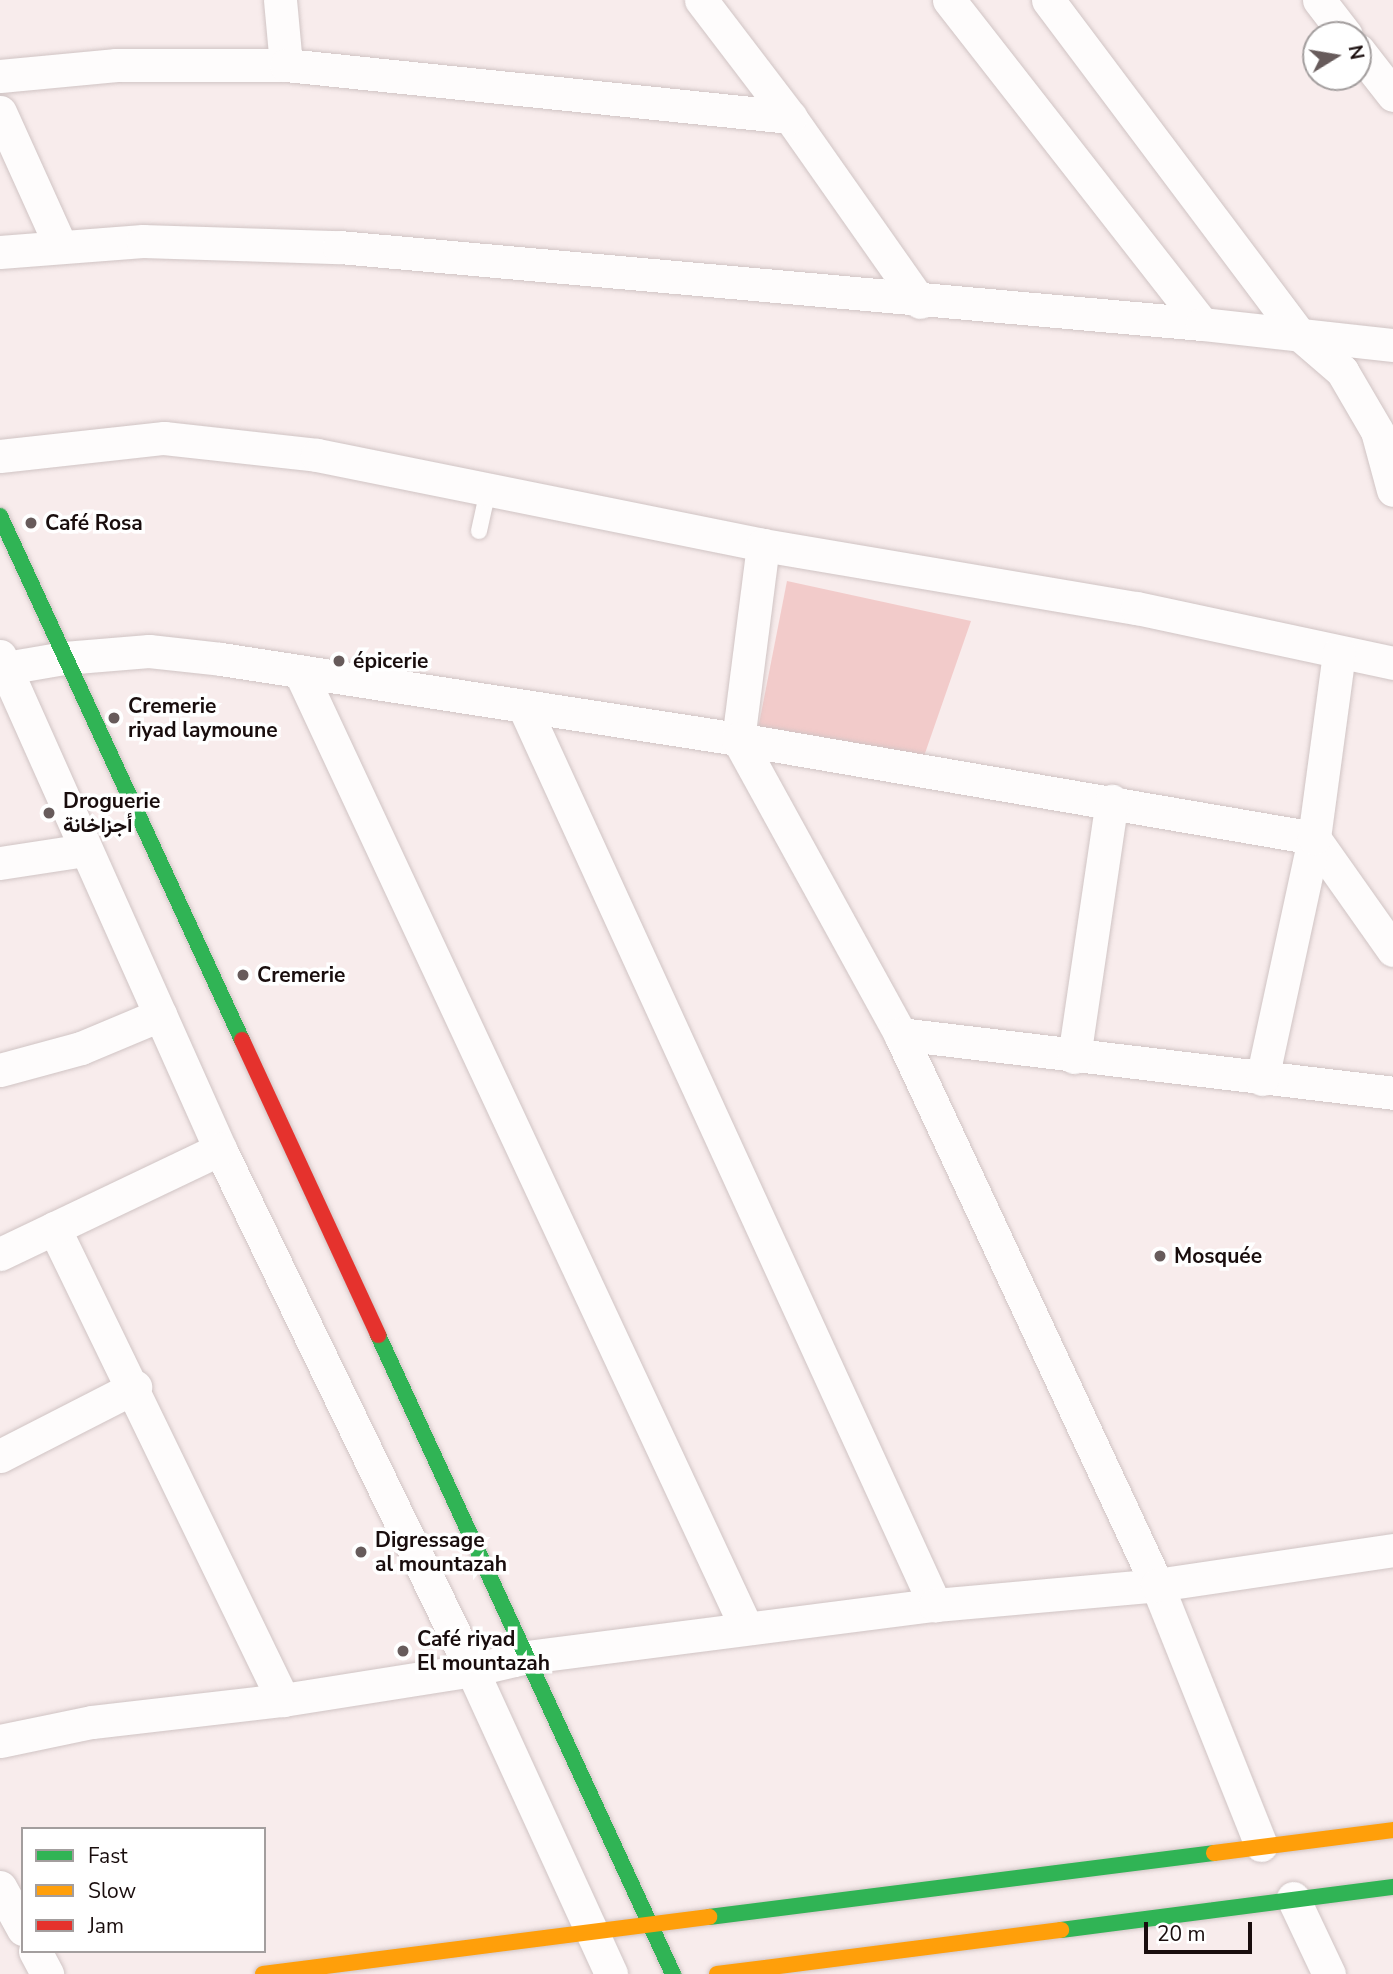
<!DOCTYPE html>
<meta charset="utf-8">
<style>
body{margin:0}
#map{position:relative;width:1393px;height:1974px;overflow:hidden;background:#f8ecec;font-family:"Nunito Sans",Vazirmatn,sans-serif}
div>[style]{position:absolute}
.green>*{inset:0;background:#f2cbca}
.roads{filter:drop-shadow(0 0 2px #d0c4c4) drop-shadow(0 0 2px #d0c4c4)}
.lane>*{height:16px;margin:-8px;padding:0 8px;transform-origin:8px;border-radius:8px;background:#fefcfc}
.street>*{height:33px;margin:-16.5px;padding:0 16.5px;transform-origin:16.5px;border-radius:16.5px;background:#fefcfc}
.fast>*{height:16px;margin:-8px;padding:0 8px;transform-origin:8px;border-radius:8px;background:#30b455}
.slow>*{height:16px;margin:-8px;padding:0 8px;transform-origin:8px;border-radius:8px;background:#ff9f0a}
.jam>*{height:16px;margin:-8px;padding:0 8px;transform-origin:8px;border-radius:8px;background:#e5322d}
.dots>*{width:19px;height:19px;translate:-50% -50%;box-sizing:border-box;border:4px solid #fff;border-radius:50%}
span{translate:-50% -50%;white-space:nowrap;text-align:center;line-height:1.15;-webkit-text-stroke:7px #fff;paint-order:stroke}
.poi-label{font-size:21px;color:#190d0d;font-weight:700}
.left{translate:0 -50%;text-align:left}
.legend{position:absolute;left:21px;top:1827px;width:245px;height:126px;box-sizing:border-box;background:#fff;border:2px solid #a39e9e;margin:0;padding:9px 12px;list-style:none;font-size:21px;color:#190d0d}
.legend li{display:flex;align-items:center;gap:14px;height:35px}
.legend b{width:35px;border:2px solid #a39e9e}
.north{position:absolute;left:1302px;top:21px;width:70px;height:70px;box-sizing:border-box;background:#fff;border:2px solid #a39e9e;border-radius:50%;rotate:79deg;font-size:19px;font-weight:700;line-height:28px;text-align:center;color:#190d0d}
.north::after{content:'';display:block;margin:auto;width:24px;height:32px;background:#675b5b;clip-path:polygon(50% 0,100% 100%,50% 72%,0 100%)}
.scale{position:absolute;left:1144px;top:1922px;width:108px;height:32px;box-sizing:border-box;border:4px solid #190d0d;border-top:0;padding-left:9px;font-size:21px;line-height:24px;white-space:nowrap;color:#190d0d;-webkit-text-stroke:5px #fff;paint-order:stroke}
</style>
<div id="map">
<div class="green">
<div style="clip-path:polygon(787px 581px,971px 621px,923px 759px,758px 729px)"></div>
</div>
<div class="roads">
<div class="lane">
<div style="left:479px;top:531px;width:42px;rotate:-77.6deg"></div>
</div>
<div class="street">
<div style="left:280px;top:0;width:65px;rotate:84.7deg"></div>
<div style="left:701px;top:0;width:147px;rotate:52.7deg"></div>
<div style="left:790px;top:117px;width:226px;rotate:54.9deg"></div>
<div style="left:949px;top:0;width:411px;rotate:52deg"></div>
<div style="left:1048px;top:0;width:418px;rotate:53.1deg"></div>
<div style="left:1299px;top:334px;width:57px;rotate:40.7deg"></div>
<div style="left:1342px;top:371px;width:69px;rotate:59.7deg"></div>
<div style="left:1377px;top:431px;width:61px;rotate:74.8deg"></div>
<div style="left:1319px;top:0;width:44px;rotate:52.4deg"></div>
<div style="left:1358px;top:50px;width:57px;rotate:52.1deg"></div>
<div style="left:0;top:76px;width:117px;rotate:-5.4deg"></div>
<div style="left:116px;top:65px;width:170px"></div>
<div style="left:286px;top:65px;width:507px;rotate:5.89deg"></div>
<div style="left:0;top:112px;width:146px;rotate:65.7deg"></div>
<div style="left:0;top:252px;width:143px;rotate:-4.4deg"></div>
<div style="left:143px;top:241px;width:196px;rotate:1.8deg"></div>
<div style="left:339px;top:247px;width:866px;rotate:5.1deg"></div>
<div style="left:1202px;top:324px;width:192px;rotate:6.3deg"></div>
<div style="left:0;top:456px;width:165px;rotate:-6.3deg"></div>
<div style="left:164px;top:438px;width:154px;rotate:6.3deg"></div>
<div style="left:317px;top:455px;width:455px;rotate:11.4deg"></div>
<div style="left:763px;top:545px;width:379px;rotate:9.6deg"></div>
<div style="left:1137px;top:608px;width:262px;rotate:12.1deg"></div>
<div style="left:763px;top:545px;width:196px;rotate:97.3deg"></div>
<div style="left:738px;top:739px;width:337px;rotate:61.2deg"></div>
<div style="left:900px;top:1034px;width:608px;rotate:64.99deg"></div>
<div style="left:1157px;top:1585px;width:280px;rotate:68.2deg"></div>
<div style="left:0;top:656px;width:540px;rotate:65.95deg"></div>
<div style="left:220px;top:1149px;width:579px;rotate:64.19deg"></div>
<div style="left:472px;top:1670px;width:334px;rotate:65.4deg"></div>
<div style="left:0;top:669px;width:65px;rotate:-9.8deg"></div>
<div style="left:64px;top:658px;width:85px;rotate:-4.7deg"></div>
<div style="left:149px;top:651px;width:72px;rotate:6.3deg"></div>
<div style="left:221px;top:659px;width:523px;rotate:8.8deg"></div>
<div style="left:738px;top:739px;width:584px;rotate:9.75deg"></div>
<div style="left:1314px;top:838px;width:137px;rotate:54.8deg"></div>
<div style="left:300px;top:672px;width:1054px;rotate:64.97deg"></div>
<div style="left:524px;top:707px;width:988px;rotate:65.41deg"></div>
<div style="left:0;top:863px;width:86px;rotate:-8.7deg"></div>
<div style="left:900px;top:1034px;width:497px;rotate:6.8deg"></div>
<div style="left:1074px;top:1057px;width:259px;rotate:-81.6deg"></div>
<div style="left:0;top:1070px;width:84px;rotate:-15.2deg"></div>
<div style="left:81px;top:1048px;width:86px;rotate:-22.7deg"></div>
<div style="left:1262px;top:1079px;width:247px;rotate:-77.8deg"></div>
<div style="left:1314px;top:838px;width:187px;rotate:-82.3deg"></div>
<div style="left:54px;top:1228px;width:525px;rotate:64.12deg"></div>
<div style="left:0;top:1254px;width:244px;rotate:-25.5deg"></div>
<div style="left:0;top:1456px;width:152px;rotate:-27.1deg"></div>
<div style="left:0;top:1741px;width:94px;rotate:-11.7deg"></div>
<div style="left:92px;top:1722px;width:192px;rotate:-6.6deg"></div>
<div style="left:283px;top:1700px;width:191px;rotate:-9deg"></div>
<div style="left:472px;top:1670px;width:57px;rotate:-13.3deg"></div>
<div style="left:527px;top:1657px;width:411px;rotate:-7.3deg"></div>
<div style="left:935px;top:1605px;width:223px;rotate:-5.1deg"></div>
<div style="left:1157px;top:1585px;width:239px;rotate:-8.4deg"></div>
<div style="left:0;top:1887px;width:48px;rotate:61.3deg"></div>
<div style="left:1293px;top:1898px;width:84px;rotate:64.7deg"></div>
<div style="left:35px;top:1951px;width:26px;rotate:62deg"></div>
</div>
<div class="fast">
<div style="left:0;top:516px;width:577px;rotate:65.21deg"></div>
<div style="left:378px;top:1335px;width:704px;rotate:65.22deg"></div>
<div style="left:709px;top:1917px;width:509px;rotate:-7.22deg"></div>
<div style="left:1061px;top:1930px;width:335px;rotate:-7.4deg"></div>
</div>
<div class="slow">
<div style="left:1214px;top:1853px;width:180px;rotate:-7.3deg"></div>
<div style="left:263px;top:1974px;width:450px;rotate:-7.3deg"></div>
<div style="left:717px;top:1974px;width:347px;rotate:-7.3deg"></div>
</div>
<div class="jam">
<div style="left:242px;top:1040px;width:325px;rotate:65.2deg"></div>
</div>
</div>
<div class="dots">
<div style="left:31px;top:523px;background:#675b5b"></div>
<div style="left:339px;top:661px;background:#675b5b"></div>
<div style="left:114px;top:718px;background:#675b5b"></div>
<div style="left:49px;top:813px;background:#675b5b"></div>
<div style="left:243px;top:975px;background:#675b5b"></div>
<div style="left:1160px;top:1256px;background:#675b5b"></div>
<div style="left:361px;top:1552px;background:#675b5b"></div>
<div style="left:403px;top:1651px;background:#675b5b"></div>
</div>
<div class="poi-label">
<span class="left" style="left:45px;top:523px">Café Rosa</span>
<span class="left" style="left:353px;top:661px">épicerie</span>
<span class="left" style="left:128px;top:718px">Cremerie<br>riyad laymoune</span>
<span class="left" style="left:63px;top:813px">Droguerie<br>أجزاخانة</span>
<span class="left" style="left:257px;top:975px">Cremerie</span>
<span class="left" style="left:1174px;top:1256px">Mosquée</span>
<span class="left" style="left:375px;top:1552px">Digressage<br>al mountazah</span>
<span class="left" style="left:417px;top:1651px">Café riyad<br>El mountazah</span>
</div>
<ul class="legend">
<li><b style="height:9px;background:#30b455"></b>Fast</li>
<li><b style="height:9px;background:#ff9f0a"></b>Slow</li>
<li><b style="height:9px;background:#e5322d"></b>Jam</li>
</ul>
<div class="north">N</div>
<div class="scale">20 m</div>
</div>
